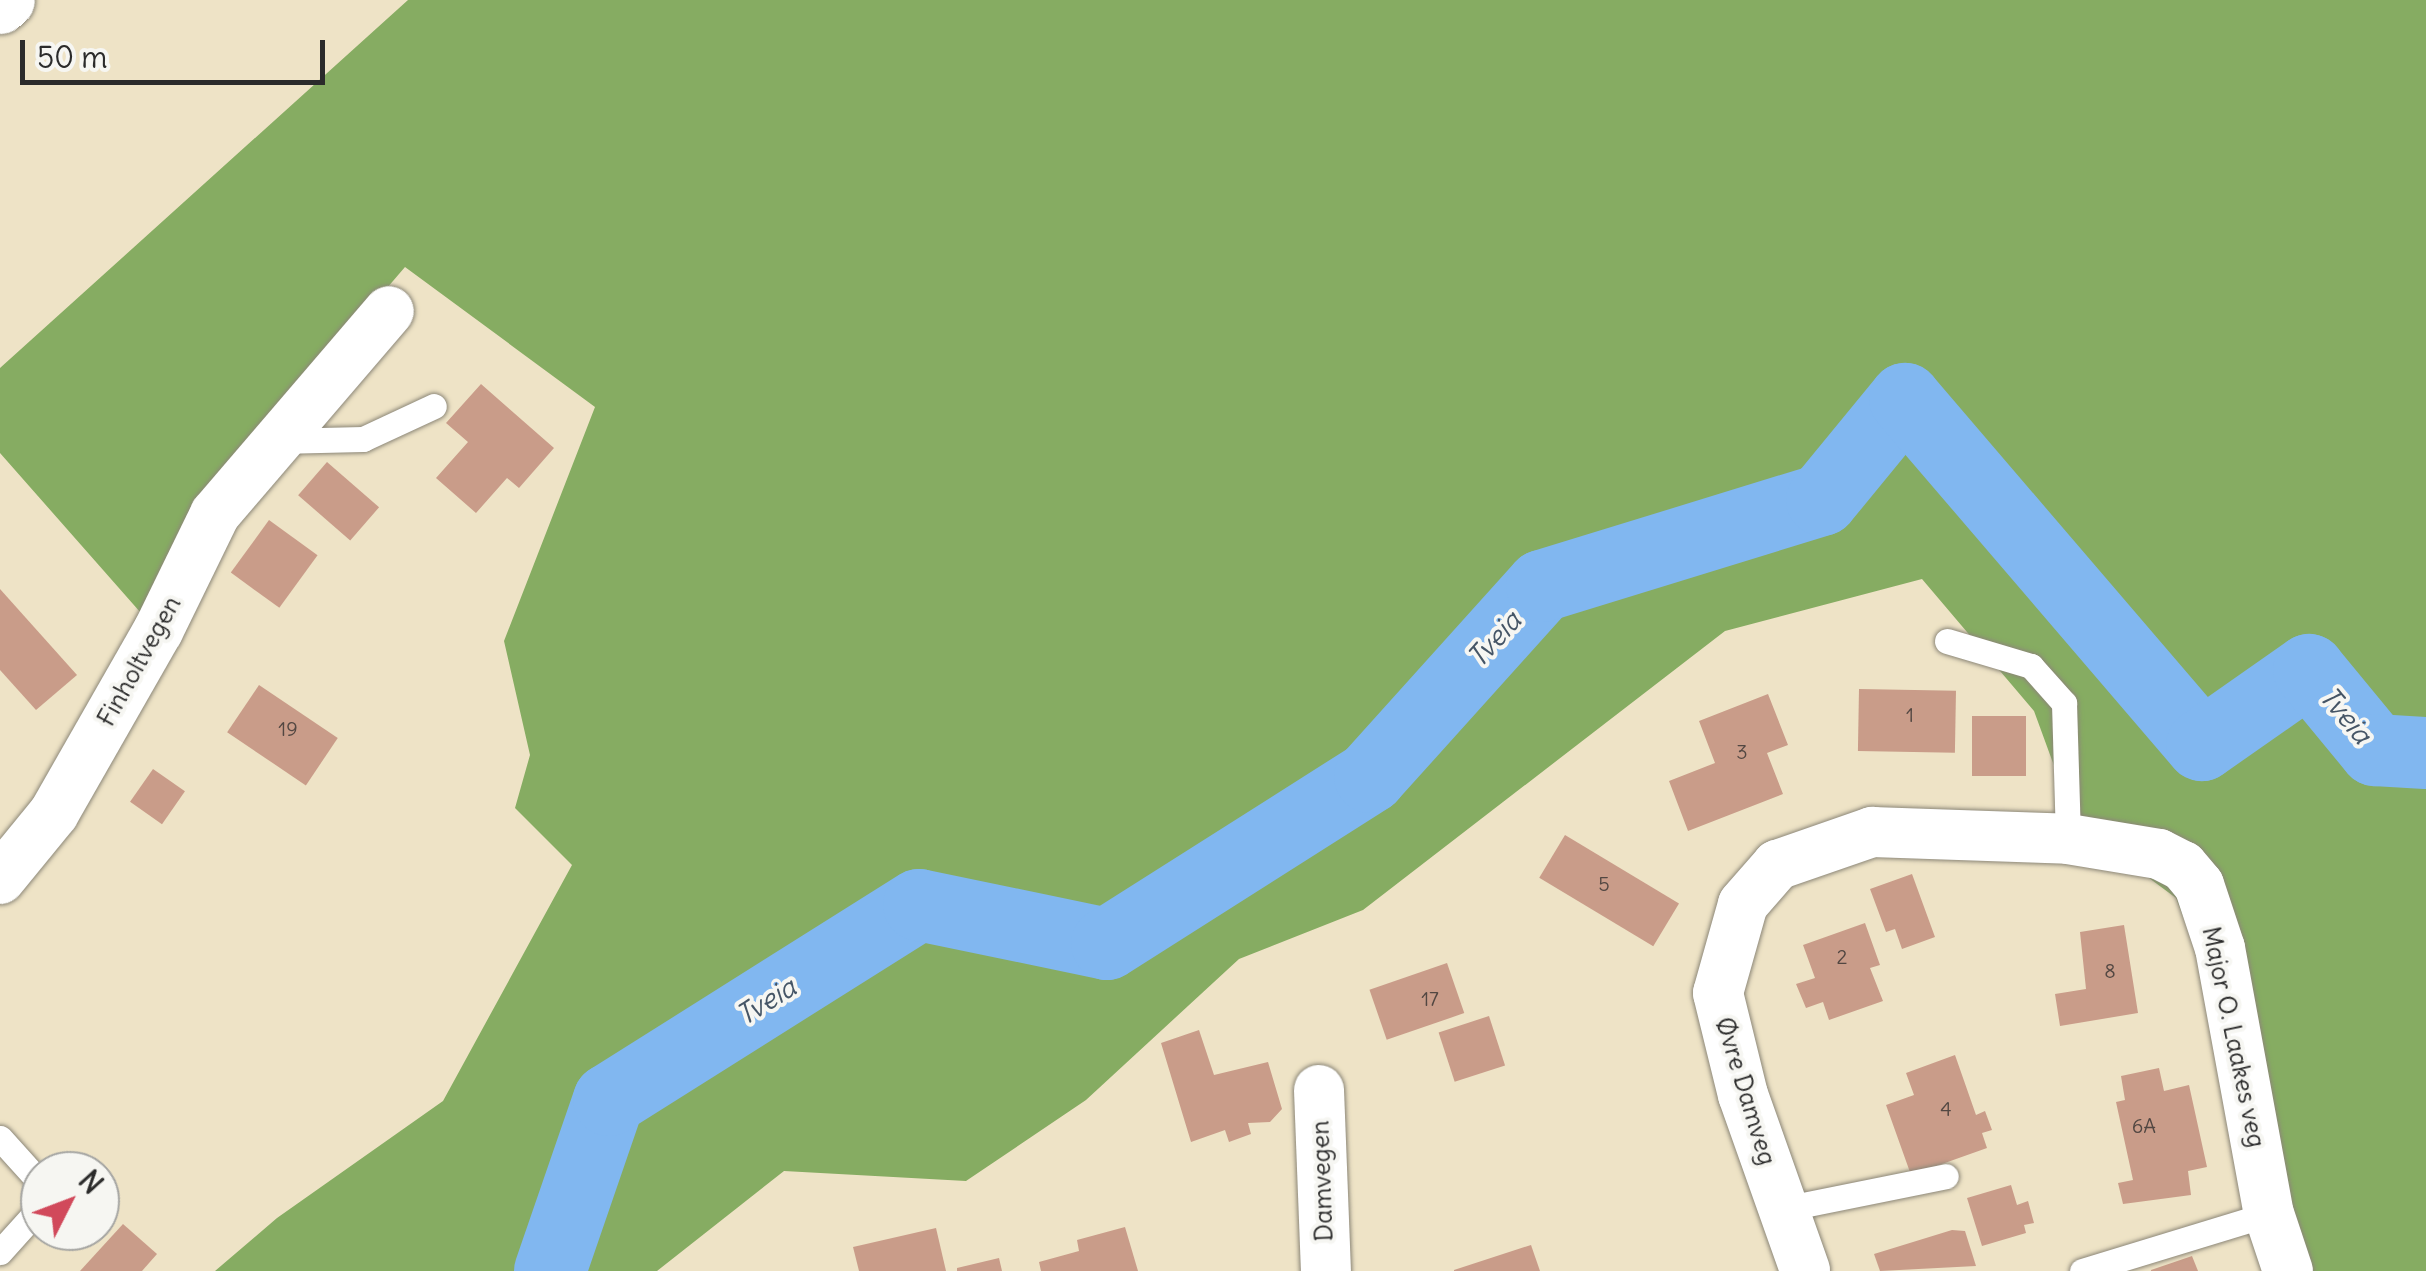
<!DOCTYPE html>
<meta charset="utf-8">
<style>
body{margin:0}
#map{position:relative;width:2426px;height:1271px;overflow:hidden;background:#eee3c6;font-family:Delius,sans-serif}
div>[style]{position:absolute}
.forest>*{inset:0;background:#86ac62}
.river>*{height:72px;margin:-36px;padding:0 36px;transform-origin:36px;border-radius:36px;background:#81b7f0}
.building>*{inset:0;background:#c99c89;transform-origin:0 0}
.roads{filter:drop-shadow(0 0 2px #8c8778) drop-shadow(0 0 2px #8c8778)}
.lane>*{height:25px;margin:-12.5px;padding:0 12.5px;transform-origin:12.5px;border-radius:12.5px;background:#fff}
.street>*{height:50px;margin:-25px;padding:0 25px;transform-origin:25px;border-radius:25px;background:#fff}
.highway>*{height:55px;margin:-27.5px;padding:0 27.5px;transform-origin:27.5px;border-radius:27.5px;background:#fff}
span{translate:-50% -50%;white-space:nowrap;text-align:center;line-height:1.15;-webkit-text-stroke:8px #f6f6f2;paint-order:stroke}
.number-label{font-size:20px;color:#524742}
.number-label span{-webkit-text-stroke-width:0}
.street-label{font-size:25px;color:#2b2b2b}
.water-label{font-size:28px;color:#455566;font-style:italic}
.north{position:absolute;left:20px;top:1151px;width:100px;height:100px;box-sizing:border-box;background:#f6f6f2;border:2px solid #a5a5a2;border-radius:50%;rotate:48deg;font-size:28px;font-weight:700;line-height:40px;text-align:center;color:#2b2b2b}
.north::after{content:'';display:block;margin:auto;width:35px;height:45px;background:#d1495b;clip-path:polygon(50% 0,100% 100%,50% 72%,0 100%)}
.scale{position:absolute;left:20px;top:40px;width:305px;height:45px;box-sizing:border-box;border:5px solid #2b2b2b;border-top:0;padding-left:12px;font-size:30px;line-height:35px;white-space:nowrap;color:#2b2b2b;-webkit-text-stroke:8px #f6f6f2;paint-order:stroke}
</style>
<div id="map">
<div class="forest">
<div style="clip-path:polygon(408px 0,2426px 0,2426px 1271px,2290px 1271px,2262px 1122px,2176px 898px,2075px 823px,2034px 711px,1922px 579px,1725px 631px,1363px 910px,1239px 959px,1086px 1100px,966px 1181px,784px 1171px,657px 1271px,215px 1271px,277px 1218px,443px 1101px,572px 865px,515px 808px,530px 755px,504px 641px,595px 407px,405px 267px,199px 507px,170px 646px,0 453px,0 368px)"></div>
</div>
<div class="river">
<div style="left:550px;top:1271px;width:181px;rotate:-71deg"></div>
<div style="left:609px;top:1100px;width:366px;rotate:-32.2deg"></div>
<div style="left:919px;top:905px;width:192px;rotate:11.7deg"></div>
<div style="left:1107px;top:944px;width:312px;rotate:-32.4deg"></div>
<div style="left:1370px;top:777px;width:257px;rotate:-48deg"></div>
<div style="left:1542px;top:586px;width:293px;rotate:-17.1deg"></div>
<div style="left:1822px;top:500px;width:131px;rotate:-50.6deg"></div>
<div style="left:1905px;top:399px;width:456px;rotate:49.4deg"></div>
<div style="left:2202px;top:745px;width:131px;rotate:-35deg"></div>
<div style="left:2309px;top:670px;width:104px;rotate:50.5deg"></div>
<div style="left:2375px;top:750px;width:51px;rotate:3.4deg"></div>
</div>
<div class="building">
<div style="clip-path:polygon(481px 384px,554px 448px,519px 488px,507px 478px,476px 513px,436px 478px,468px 442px,446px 423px)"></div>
<div style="left:327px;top:462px;width:69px;height:44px;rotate:41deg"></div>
<div style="left:269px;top:520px;width:60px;height:65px;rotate:36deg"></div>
<div style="clip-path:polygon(0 589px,77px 675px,36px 710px,0 670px)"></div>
<div style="left:259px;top:685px;width:95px;height:57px;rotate:34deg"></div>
<div style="left:1859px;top:689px;width:97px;height:62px;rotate:1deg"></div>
<div style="clip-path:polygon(1768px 694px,1788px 745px,1767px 753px,1783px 794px,1688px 831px,1669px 781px,1715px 763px,1699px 721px)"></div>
<div style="left:2026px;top:716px;width:60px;height:54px;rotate:90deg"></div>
<div style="left:153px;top:769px;width:39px;height:40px;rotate:35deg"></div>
<div style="left:1565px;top:835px;width:133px;height:50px;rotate:31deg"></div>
<div style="clip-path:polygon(1912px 874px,1935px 937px,1902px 949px,1895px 929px,1886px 932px,1870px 889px)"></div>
<div style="clip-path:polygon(1865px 923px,1880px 965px,1870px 968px,1883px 1001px,1829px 1020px,1823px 1002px,1806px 1008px,1796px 984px,1815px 978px,1803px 945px)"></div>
<div style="clip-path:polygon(2124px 925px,2138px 1013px,2060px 1026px,2055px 994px,2086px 989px,2080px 932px)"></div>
<div style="left:1447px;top:963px;width:53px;height:82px;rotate:71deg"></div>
<div style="left:1489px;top:1016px;width:52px;height:53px;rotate:72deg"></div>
<div style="clip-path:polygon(1199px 1030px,1214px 1075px,1268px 1062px,1282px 1109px,1270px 1122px,1248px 1123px,1251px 1134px,1229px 1142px,1225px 1130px,1191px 1142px,1161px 1043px)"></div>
<div style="clip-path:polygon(1955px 1055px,1976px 1115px,1985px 1111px,1992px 1130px,1982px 1133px,1987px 1148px,1911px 1175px,1886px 1105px,1914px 1095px,1906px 1073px)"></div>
<div style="clip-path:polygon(2159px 1068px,2164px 1091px,2189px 1085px,2207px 1167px,2188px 1171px,2191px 1195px,2123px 1204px,2118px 1183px,2133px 1180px,2116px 1102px,2125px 1100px,2121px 1076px)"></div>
<div style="clip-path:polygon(2011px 1185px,2017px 1205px,2028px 1201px,2034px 1223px,2024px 1225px,2026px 1233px,1982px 1246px,1967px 1198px)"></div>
<div style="clip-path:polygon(123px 1224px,157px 1254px,142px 1271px,80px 1271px)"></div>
<div style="clip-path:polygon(1125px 1227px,1138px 1271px,1041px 1271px,1039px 1262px,1079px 1251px,1077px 1240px)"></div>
<div style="clip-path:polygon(936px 1228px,946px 1271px,859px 1271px,853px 1247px)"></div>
<div style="clip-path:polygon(1952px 1230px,1965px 1231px,1976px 1266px,1880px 1271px,1874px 1254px)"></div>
<div style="clip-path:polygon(1531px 1245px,1540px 1271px,1454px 1271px,1454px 1270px)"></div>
<div style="clip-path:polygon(2192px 1256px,2198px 1271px,2151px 1271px,2151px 1270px)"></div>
<div style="clip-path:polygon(999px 1258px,1002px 1271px,957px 1271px,957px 1268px)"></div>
</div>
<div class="roads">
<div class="lane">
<div style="left:278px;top:441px;width:85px;rotate:-1.3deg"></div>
<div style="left:363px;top:439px;width:78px;rotate:-24.9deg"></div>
<div style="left:1947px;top:641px;width:88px;rotate:16.6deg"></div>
<div style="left:2031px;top:666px;width:50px;rotate:48.3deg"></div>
<div style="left:2064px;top:703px;width:136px;rotate:88.3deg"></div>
<div style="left:0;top:1138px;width:57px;rotate:47.9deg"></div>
<div style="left:38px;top:1180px;width:32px;rotate:94deg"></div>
<div style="left:36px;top:1212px;width:54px;rotate:132deg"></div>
<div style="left:1783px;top:1209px;width:166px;rotate:-11.4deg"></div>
<div style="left:2082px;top:1271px;width:195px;rotate:-17deg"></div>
</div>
<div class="street">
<div style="left:0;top:879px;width:85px;rotate:-50.7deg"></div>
<div style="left:54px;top:813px;width:210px;rotate:-60.3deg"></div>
<div style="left:158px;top:631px;width:130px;rotate:-64deg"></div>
<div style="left:215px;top:514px;width:267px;rotate:-49.4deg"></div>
<div style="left:1319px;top:1090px;width:181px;rotate:87.8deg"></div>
<div style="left:1805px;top:1270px;width:186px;rotate:-109.5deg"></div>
<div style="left:1743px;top:1095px;width:105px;rotate:-103.8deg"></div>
<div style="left:1718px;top:993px;width:92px;rotate:-74.3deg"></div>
<div style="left:1743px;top:904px;width:52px;rotate:-48.9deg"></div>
<div style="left:1777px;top:865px;width:101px;rotate:-19.2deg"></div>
<div style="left:1872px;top:832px;width:196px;rotate:2deg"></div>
<div style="left:2068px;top:839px;width:92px;rotate:9.4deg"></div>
<div style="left:2159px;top:854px;width:27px;rotate:27deg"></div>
<div style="left:2183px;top:866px;width:25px;rotate:50deg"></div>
<div style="left:2199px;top:885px;width:66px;rotate:71.6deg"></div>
<div style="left:2220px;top:948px;width:270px;rotate:79.6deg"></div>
<div style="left:2269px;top:1214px;width:60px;rotate:71.6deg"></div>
</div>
<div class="highway">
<div style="left:0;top:6px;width:9px;rotate:-41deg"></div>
</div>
</div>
<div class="number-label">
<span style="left:1910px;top:714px">1</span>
<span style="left:288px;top:728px">19</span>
<span style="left:1742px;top:751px">3</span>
<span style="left:1604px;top:883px">5</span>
<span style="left:1842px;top:956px">2</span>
<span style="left:2110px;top:970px">8</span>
<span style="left:1430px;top:998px">17</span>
<span style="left:1946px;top:1108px">4</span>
<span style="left:2144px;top:1125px">6A</span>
</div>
<div class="street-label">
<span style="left:139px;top:661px;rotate:-61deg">Finholtvegen</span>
<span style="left:2234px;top:1037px;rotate:78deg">Major O. Laakes veg</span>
<span style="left:1746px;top:1091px;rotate:73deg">Øvre Damveg</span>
<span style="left:1322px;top:1181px;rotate:-92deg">Damvegen</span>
</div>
<div class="water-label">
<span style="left:1494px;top:639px;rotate:-48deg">Tveia</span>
<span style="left:2346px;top:715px;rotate:50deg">Tveia</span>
<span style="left:766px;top:1001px;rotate:-32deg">Tveia</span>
</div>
<div class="north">N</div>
<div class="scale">50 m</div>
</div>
